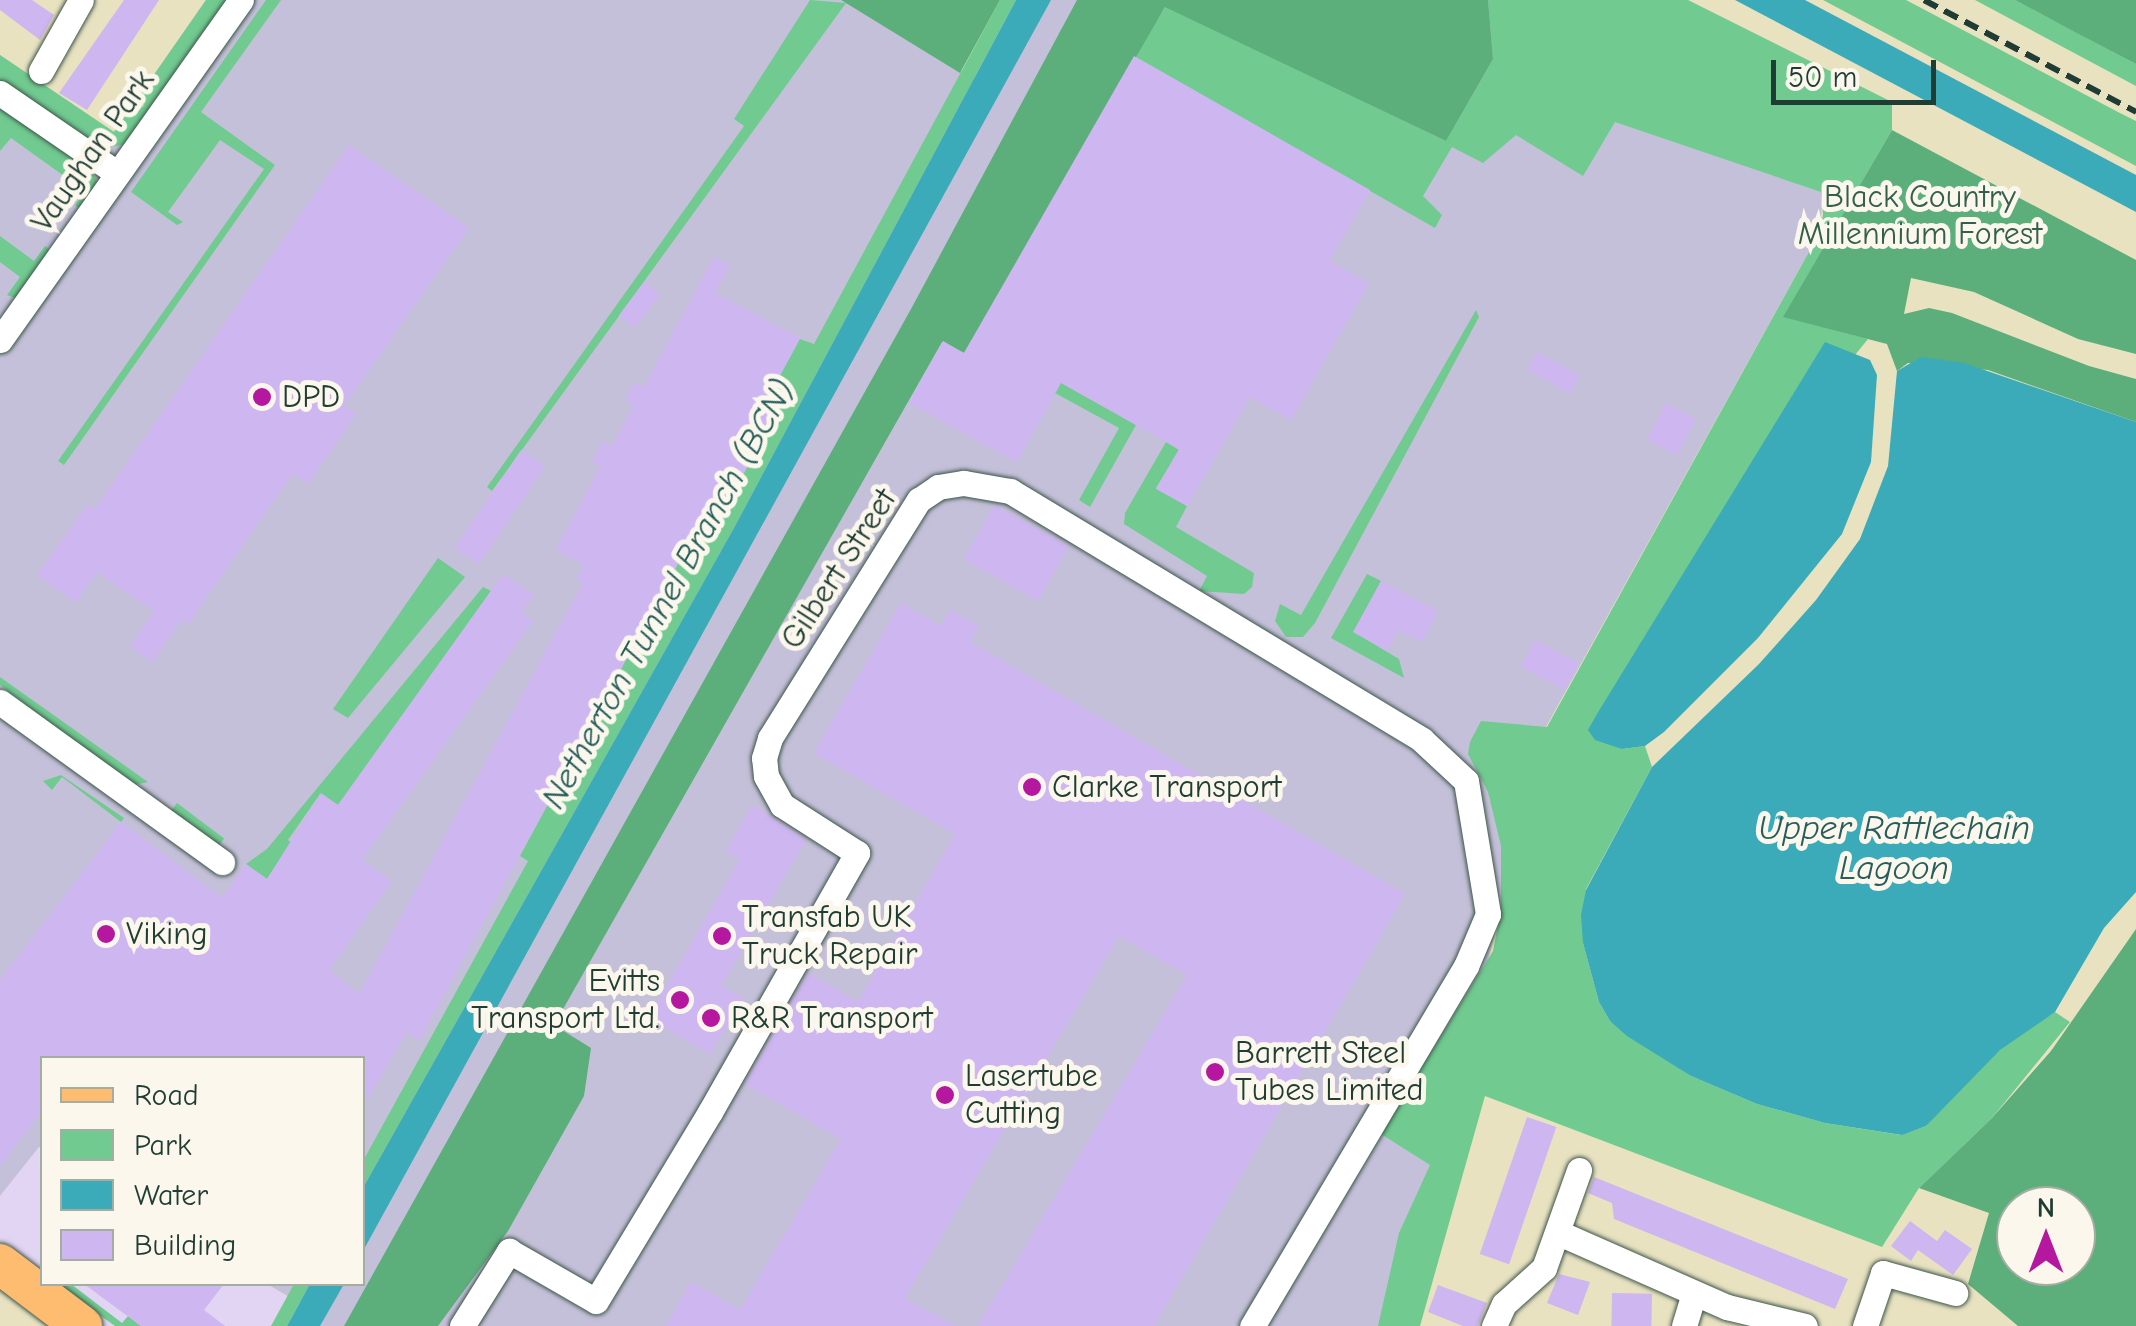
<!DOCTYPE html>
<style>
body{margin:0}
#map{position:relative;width:2136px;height:1326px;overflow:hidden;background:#e8e2c1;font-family:"Comic Neue",sans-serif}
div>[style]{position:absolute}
.built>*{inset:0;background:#e2d4f3}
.industrial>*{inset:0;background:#c5c0da}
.green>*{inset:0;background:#71ca90;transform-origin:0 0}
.forest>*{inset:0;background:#5cae7a}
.water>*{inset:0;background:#3babb9}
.building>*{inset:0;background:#ceb6f0;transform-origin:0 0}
.roads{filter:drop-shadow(0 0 2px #3d5649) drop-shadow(0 0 2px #3d5649)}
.minor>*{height:25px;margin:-12.5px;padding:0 12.5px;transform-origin:12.5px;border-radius:12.5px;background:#fff}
.primary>*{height:40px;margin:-20px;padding:0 20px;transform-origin:20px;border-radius:20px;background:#fdbc70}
.rail>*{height:6px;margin-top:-3px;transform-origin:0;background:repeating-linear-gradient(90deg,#1f3d34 0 15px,transparent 0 23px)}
.dots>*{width:28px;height:28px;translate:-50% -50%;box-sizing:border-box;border:5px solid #fbf7ec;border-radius:50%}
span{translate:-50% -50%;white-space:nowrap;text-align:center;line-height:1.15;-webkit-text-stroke:10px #fbf7ec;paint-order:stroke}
.street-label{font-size:32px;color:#1f3d34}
.park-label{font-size:32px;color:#34604b}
.poi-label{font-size:32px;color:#1f3d34}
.left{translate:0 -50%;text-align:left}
.right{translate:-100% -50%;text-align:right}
.water-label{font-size:35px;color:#275e5c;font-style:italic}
.legend{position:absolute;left:40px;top:1056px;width:325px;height:230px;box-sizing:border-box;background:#fbf7ec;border:2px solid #a3ada2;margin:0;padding:12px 18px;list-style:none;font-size:30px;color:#1f3d34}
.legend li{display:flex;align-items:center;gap:20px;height:50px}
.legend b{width:50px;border:2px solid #a3ada2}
.north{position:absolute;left:1996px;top:1186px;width:100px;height:100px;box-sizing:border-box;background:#fbf7ec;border:2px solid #a3ada2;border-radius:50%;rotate:0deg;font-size:28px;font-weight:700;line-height:40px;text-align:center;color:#1f3d34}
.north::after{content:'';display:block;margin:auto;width:35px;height:45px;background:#b5179e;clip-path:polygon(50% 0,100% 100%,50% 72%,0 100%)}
.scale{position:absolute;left:1771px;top:60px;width:165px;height:45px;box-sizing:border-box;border:5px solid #1f3d34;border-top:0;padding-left:12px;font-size:30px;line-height:35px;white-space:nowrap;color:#1f3d34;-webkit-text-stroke:8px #fbf7ec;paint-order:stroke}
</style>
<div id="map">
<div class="built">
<div style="clip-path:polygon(39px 1146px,42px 1284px,267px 1284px,313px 1312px,306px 1326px,82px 1326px,0 1264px,0 1196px)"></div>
</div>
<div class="industrial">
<div style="clip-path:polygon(206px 0,841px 0,987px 86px,1034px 0,1491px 0,1615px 121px,1822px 192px,1821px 230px,1546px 727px,1397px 1326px,306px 1326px,313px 1311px,267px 1284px,362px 1284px,362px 1058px,42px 1058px,42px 1149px,39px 1147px,0 1196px,0 55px,114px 132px)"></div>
</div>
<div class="green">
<div style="clip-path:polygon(206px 0,229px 0,126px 144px,101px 149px,0 82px,0 55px,114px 132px)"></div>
<div style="clip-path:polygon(266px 0,281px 0,201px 112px,275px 165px,64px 465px,58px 461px,264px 169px,220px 140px,168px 212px,183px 222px,177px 225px,131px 192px)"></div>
<div style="clip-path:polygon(810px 0,846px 3px,492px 491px,487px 487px,744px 126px,734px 119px)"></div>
<div style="clip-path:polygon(1000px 0,1016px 0,734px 528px,363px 1188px,363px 1161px,528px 861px,520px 856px,720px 486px,733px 493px,783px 401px,770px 394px,800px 339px,814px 344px)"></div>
<div style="clip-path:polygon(1488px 0,1688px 0,1892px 102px,1892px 130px,1784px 316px,1868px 339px,1855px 355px,1825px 343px,1622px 749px,1645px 746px,1652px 767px,1586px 889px,1583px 943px,1599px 1002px,1610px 1021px,1691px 1076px,1757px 1104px,1825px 1123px,1901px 1135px,1926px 1126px,1959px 1086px,2018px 1034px,2055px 1012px,2070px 1022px,1992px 1118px,1919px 1188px,1882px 1247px,1485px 1096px,1420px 1326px,1378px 1326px,1399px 1233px,1430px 1165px,1381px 1134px,1493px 951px,1501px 910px,1501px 846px,1488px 792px,1468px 754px,1470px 742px,1481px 721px,1547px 727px,1821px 230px,1823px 214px,1821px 192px,1615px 122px,1583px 176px,1516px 135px,1483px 163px,1452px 147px,1423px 196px,1442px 215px,1435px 228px,1134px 56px,1166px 6px,1446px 141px,1493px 59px)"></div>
<div style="clip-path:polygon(1823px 0,1906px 0,2118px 112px,2136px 121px,2136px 166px)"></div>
<div style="clip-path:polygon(1975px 0,2015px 0,2136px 64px,2136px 86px)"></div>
<div style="clip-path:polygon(0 106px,91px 168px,97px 182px,83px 211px,75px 205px,85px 191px,11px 138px,0 151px)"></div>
<div style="clip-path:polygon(0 236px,34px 261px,45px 246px,54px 253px,17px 299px,7px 295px,20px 277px,0 262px)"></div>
<div style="clip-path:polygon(1476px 310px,1479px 317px,1315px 623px,1303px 637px,1286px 637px,1275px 621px,1280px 604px,1301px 615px)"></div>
<div style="clip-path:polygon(975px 334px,1136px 425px,1090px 507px,1079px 500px,1119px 428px,1055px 393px)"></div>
<div style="clip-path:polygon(1166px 442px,1179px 450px,1156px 488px,1187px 506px,1176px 527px,1254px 573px,1252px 587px,1244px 594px,1199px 591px,1207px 576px,1124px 524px,1125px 513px)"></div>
<div style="clip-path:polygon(438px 558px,465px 577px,348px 718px,333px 709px)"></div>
<div style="clip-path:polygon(1367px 574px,1381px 581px,1354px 632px,1399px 659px,1404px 678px,1331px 638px)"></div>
<div style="clip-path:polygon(483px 587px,491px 591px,338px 805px,320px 794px,288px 840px,304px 852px,280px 860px,267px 879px,246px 864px,267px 849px)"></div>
<div style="clip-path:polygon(0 677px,148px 782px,133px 785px,0 685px)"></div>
<div style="clip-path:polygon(61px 775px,124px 818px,121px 822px,62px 777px,52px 790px,43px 781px)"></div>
<div style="left:177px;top:803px;width:59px;height:11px;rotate:37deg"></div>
<div style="clip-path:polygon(56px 1284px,71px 1284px,122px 1323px,128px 1316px,141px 1326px,115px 1326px)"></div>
<div style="clip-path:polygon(294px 1284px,310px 1284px,287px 1326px,271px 1326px)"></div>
</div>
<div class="forest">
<div style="clip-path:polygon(841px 0,1000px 0,960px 73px)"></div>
<div style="clip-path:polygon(1077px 0,1488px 0,1493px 59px,1446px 141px,1165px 7px,964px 353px,942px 342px,554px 1025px,591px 1048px,584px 1096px,508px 1231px,438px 1326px,344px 1326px,911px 309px)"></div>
<div style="clip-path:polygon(2015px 0,2136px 0,2136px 64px,2071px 30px)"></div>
<div style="clip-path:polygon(1892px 130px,2136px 260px,2136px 354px,2078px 339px,1974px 292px,1911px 278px,1904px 314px,1929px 308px,1952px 313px,2089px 366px,2136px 379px,2136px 422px,1988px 370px,1908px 363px,1897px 371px,1887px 344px,1783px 317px)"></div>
<div style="clip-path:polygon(evenodd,2136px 929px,2136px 1326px,2018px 1326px,1968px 1284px,1989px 1213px,1919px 1188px,1992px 1118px,2051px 1051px,2136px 929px,2016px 1206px,2076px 1206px,2076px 1266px,2016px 1266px,2016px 1206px)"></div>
</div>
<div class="water">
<div style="clip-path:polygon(1016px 0,1051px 0,363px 1251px,363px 1188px,734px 528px)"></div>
<div style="clip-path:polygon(1735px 0,1805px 0,2136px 175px,2136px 212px)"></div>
<div style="clip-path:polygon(1825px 342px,1870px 360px,1877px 375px,1871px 462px,1842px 534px,1758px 638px,1664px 732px,1645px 746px,1622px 749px,1595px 740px,1588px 730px,1597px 714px)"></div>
<div style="clip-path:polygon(1921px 357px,1964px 363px,2136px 422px,2136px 892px,2104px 928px,2055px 1012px,2000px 1050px,1926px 1126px,1902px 1135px,1825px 1123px,1757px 1104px,1691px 1076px,1627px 1036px,1610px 1021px,1599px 1002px,1583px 943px,1581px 915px,1586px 890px,1652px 767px,1759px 664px,1816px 600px,1860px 539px,1888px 466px,1897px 371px)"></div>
<div style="clip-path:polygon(310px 1284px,344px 1284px,320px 1326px,287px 1326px)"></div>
</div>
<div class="building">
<div style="clip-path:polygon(0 0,32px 0,54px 15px,40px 40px,0 10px)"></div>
<div style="clip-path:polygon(124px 0,159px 0,87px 110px,59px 93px)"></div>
<div style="clip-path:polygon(1134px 56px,1370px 190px,1329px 261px,1369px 283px,1291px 420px,1250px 397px,1187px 506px,1156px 489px,1179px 449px,1061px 383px,1017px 462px,909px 403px,943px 341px,964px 353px)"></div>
<div style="clip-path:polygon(349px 145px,469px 228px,344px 406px,356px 414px,308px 484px,293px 473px,188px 624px,182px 619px,152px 662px,130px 646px,154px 611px,97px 572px,76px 602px,37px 575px,88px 504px,95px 509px)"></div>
<div style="clip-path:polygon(714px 257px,730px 266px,715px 293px,800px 338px,770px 394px,783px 401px,733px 493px,720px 486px,419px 1041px,407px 1032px,362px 1108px,362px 1058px,42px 1058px,42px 1111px,0 1166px,0 980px,121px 822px,222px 898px,246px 864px,267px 879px,321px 793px,338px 805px,503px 574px,534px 595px,521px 612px,533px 621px,362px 860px,392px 881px,329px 970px,359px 994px,583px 583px,577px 579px,584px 565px,556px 549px,601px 466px,592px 462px,603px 441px,612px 446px,634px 405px,625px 401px,635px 382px,644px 387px)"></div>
<div style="left:644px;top:282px;width:20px;height:42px;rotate:37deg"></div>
<div style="left:1537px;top:352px;width:49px;height:20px;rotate:29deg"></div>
<div style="left:1666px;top:403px;width:34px;height:41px;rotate:28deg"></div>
<div style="left:521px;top:450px;width:29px;height:118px;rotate:34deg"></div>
<div style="left:994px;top:505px;width:85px;height:62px;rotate:29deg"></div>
<div style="clip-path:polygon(1381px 581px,1438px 611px,1422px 642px,1398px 630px,1387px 651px,1353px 632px)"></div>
<div style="clip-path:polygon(901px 603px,941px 626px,950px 610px,979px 626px,970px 642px,1405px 894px,1154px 1326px,978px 1326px,1187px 975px,1119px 936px,905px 1298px,955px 1326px,666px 1326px,691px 1282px,740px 1310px,841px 1139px,745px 1084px,808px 973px,858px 1002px,955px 834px,814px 753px)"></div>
<div style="left:1535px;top:640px;width:50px;height:30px;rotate:28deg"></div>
<div style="clip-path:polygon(753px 805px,806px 840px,721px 986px,743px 998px,710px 1054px,648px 1018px,740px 859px,726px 851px)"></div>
<div style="left:1527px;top:1117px;width:31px;height:145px;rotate:19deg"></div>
<div style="clip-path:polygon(1594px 1177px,1848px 1279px,1835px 1309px,1614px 1219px,1612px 1203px,1588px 1193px)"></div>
<div style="clip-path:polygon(1910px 1221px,1937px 1241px,1945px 1230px,1972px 1249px,1953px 1275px,1918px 1250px,1911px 1261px,1891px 1246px)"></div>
<div style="clip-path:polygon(1559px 1274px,1590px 1282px,1578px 1315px,1547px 1303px)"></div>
<div style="clip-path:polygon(84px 1284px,224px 1284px,204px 1310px,225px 1326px,141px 1326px)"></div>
<div style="clip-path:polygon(1438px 1285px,1487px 1303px,1478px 1326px,1463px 1326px,1428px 1312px)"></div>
<div style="left:1612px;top:1293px;width:40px;height:33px;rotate:1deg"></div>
</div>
<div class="roads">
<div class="minor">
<div style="left:41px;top:71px;width:81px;rotate:-60.6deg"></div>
<div style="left:0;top:93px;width:142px;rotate:34.4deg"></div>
<div style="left:0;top:340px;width:417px;rotate:-54.7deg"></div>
<div style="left:0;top:702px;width:274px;rotate:35.8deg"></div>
<div style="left:1559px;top:1233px;width:184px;rotate:23.8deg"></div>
<div style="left:1727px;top:1307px;width:80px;rotate:13.7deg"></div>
<div style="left:462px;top:1326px;width:89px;rotate:-57.9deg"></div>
<div style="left:509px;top:1251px;width:100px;rotate:29.9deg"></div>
<div style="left:596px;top:1301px;width:221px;rotate:-58.9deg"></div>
<div style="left:710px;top:1112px;width:298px;rotate:-60.4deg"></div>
<div style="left:857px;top:853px;width:89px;rotate:-147.4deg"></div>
<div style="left:782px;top:805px;width:33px;rotate:-119deg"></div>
<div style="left:766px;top:776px;width:18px;rotate:-96deg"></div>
<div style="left:764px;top:758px;width:21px;rotate:-73deg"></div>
<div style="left:770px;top:738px;width:281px;rotate:-58deg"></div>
<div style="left:919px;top:500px;width:23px;rotate:-34deg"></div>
<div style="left:938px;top:487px;width:26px;rotate:-9deg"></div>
<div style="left:964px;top:483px;width:47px;rotate:9.9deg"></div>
<div style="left:1010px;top:491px;width:481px;rotate:31.1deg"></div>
<div style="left:1422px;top:740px;width:60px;rotate:43deg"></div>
<div style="left:1466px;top:781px;width:135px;rotate:80.6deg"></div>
<div style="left:1488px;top:914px;width:56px;rotate:112.9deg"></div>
<div style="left:1466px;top:966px;width:419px;rotate:120.7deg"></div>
<div style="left:1494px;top:1326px;width:24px;rotate:-66deg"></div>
<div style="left:1504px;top:1304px;width:54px;rotate:-42deg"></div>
<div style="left:1544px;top:1268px;width:104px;rotate:-70.3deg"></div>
<div style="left:1684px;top:1326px;width:34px;rotate:-73deg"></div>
<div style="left:1865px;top:1326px;width:56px;rotate:-71.2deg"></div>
<div style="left:1883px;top:1273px;width:75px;rotate:15.5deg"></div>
</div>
<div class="primary">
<div style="left:0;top:1264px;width:103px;rotate:37.1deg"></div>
</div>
</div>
<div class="rail">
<div style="left:1924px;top:0;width:240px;rotate:27.8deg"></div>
</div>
<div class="dots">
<div style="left:262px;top:397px;background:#b5179e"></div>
<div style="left:1032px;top:787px;background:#b5179e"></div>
<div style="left:106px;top:934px;background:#b5179e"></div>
<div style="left:722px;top:936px;background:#b5179e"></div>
<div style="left:680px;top:1000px;background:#b5179e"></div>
<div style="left:711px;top:1018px;background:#b5179e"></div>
<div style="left:1215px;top:1072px;background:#b5179e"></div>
<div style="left:945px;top:1095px;background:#b5179e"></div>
</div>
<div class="street-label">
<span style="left:93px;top:151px;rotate:-55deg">Vaughan Park</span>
<span style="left:839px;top:569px;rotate:-57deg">Gilbert Street</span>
</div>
<div class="park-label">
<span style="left:1920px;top:216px">Black Country<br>Millennium Forest</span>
</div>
<div class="poi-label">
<span class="left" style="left:282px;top:397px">DPD</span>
<span class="left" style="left:1052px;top:787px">Clarke Transport</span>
<span class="left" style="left:742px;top:936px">Transfab UK<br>Truck Repair</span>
<span class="left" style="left:126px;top:934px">Viking</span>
<span class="right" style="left:660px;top:1000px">Evitts<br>Transport Ltd.</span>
<span class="left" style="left:731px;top:1018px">R&amp;R Transport</span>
<span class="left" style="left:1235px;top:1072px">Barrett Steel<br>Tubes Limited</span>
<span class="left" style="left:965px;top:1095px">Lasertube<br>Cutting</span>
</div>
<div class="water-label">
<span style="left:668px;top:594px;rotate:-61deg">Netherton Tunnel Branch (BCN)</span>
<span style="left:1894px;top:848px">Upper Rattlechain<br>Lagoon</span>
</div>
<ul class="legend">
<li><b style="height:12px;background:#fdbc70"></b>Road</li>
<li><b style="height:28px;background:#71ca90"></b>Park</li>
<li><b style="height:28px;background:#3babb9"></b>Water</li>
<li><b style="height:28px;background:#ceb6f0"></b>Building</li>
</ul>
<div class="north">N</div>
<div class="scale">50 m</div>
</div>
